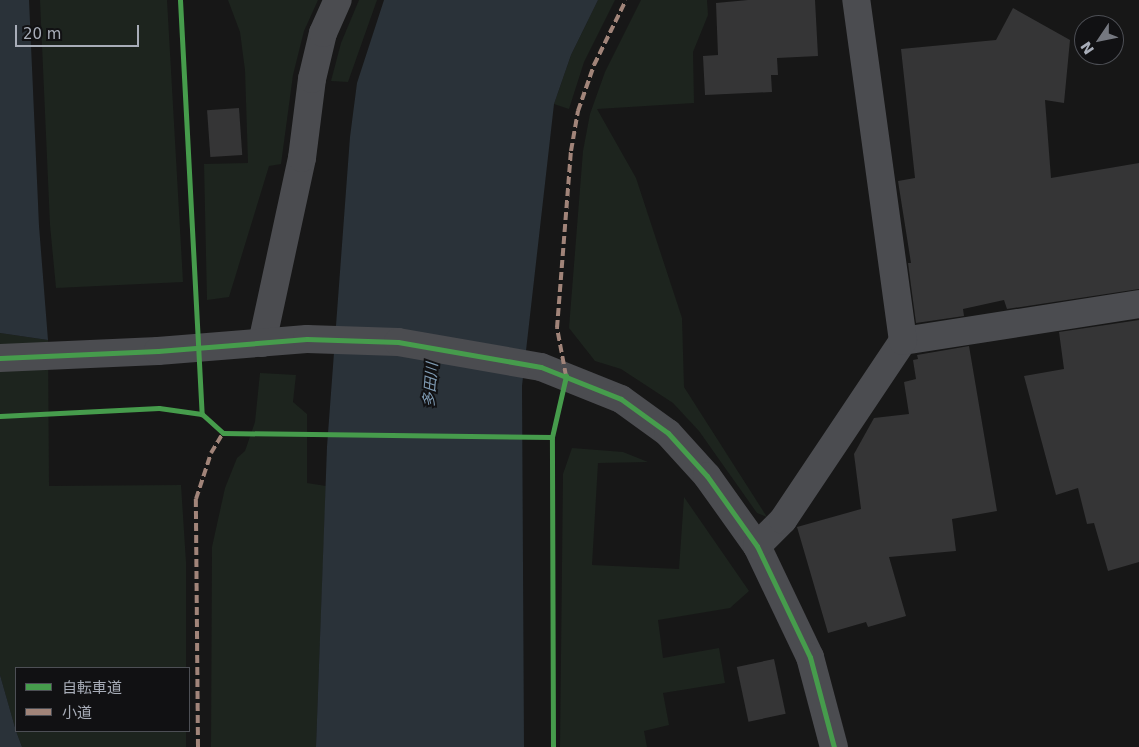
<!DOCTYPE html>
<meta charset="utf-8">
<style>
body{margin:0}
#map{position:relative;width:1139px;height:747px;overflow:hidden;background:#171717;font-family:"DejaVu Sans","Noto Sans JP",sans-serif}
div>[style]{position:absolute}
.green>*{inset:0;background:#1d241e}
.water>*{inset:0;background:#2a3239}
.building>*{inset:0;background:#353536;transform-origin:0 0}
.minor>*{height:28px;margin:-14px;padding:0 14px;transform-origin:14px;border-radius:14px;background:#4b4c50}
.quiet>*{height:4px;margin-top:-2px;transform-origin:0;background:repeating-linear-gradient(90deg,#a18479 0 8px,transparent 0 12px)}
.cycleway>*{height:5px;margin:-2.5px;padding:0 2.5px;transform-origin:2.5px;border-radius:2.5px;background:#469c4c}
span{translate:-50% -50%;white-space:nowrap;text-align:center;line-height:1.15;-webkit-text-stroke:4px #111113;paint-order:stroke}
.water-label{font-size:15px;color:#7f9bb3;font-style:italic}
.legend{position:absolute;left:15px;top:667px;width:175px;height:65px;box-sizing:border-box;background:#111113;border:1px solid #4d4f55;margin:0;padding:6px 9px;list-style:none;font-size:15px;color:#a8adb8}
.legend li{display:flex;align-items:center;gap:10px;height:25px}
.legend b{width:25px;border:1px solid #4d4f55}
.north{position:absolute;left:1074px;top:15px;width:50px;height:50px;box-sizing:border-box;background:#111113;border:1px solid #4d4f55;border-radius:50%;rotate:236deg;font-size:14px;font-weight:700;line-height:20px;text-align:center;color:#a8adb8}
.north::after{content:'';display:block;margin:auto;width:18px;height:22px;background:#757880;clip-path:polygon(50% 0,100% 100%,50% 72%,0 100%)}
.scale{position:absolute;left:15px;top:25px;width:124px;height:22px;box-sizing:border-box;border:2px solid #a8adb8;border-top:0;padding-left:6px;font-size:15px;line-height:18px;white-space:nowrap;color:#a8adb8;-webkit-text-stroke:4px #111113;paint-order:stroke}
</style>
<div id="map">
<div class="green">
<div style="clip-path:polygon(40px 0,167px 0,183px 282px,56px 288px,50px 225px)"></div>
<div style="clip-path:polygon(228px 0,318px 0,304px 31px,293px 75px,281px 164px,269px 166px,229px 297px,207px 300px,204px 164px,248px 163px,245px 70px,240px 32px)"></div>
<div style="clip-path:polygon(359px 0,377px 0,348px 82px,331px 81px,341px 43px)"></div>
<div style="clip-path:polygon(598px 0,615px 0,584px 62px,569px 109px,554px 104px,571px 55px)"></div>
<div style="clip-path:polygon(641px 0,707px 0,708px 15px,693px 52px,694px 103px,597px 109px,636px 178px,682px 318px,684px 387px,767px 517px,757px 513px,699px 431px,673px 403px,621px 369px,595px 361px,569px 328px,583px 151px,590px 114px,605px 72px)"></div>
<div style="clip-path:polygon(0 333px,48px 340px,49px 486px,181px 485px,186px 562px,186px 668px,16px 668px,16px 731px,186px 731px,186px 747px,22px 747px,16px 731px,0 675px)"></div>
<div style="clip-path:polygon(260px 373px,296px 375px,293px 402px,307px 414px,307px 483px,326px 486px,316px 747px,211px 747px,212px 547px,225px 488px,237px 458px,245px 451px,255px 422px)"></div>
<div style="clip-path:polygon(572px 448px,623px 452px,648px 462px,598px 463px,592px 565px,679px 569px,684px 497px,749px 591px,730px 608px,658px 620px,663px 658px,719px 648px,725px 683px,663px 693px,669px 725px,644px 731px,647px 747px,560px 747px,563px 474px)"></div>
</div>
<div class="water">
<div style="clip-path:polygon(0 0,29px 0,39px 226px,48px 340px,0 333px)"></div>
<div style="clip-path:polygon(384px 0,598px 0,571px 55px,554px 104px,522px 386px,524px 747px,316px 747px,327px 447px,350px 137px,357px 83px)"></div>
<div style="clip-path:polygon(0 675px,16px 731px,22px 747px,0 747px)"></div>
</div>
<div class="building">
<div style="clip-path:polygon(748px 0,815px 0,818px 56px,777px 58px,778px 75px,771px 75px,772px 92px,705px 95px,703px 56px,718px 55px,716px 3px)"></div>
<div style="clip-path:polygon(1013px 8px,1070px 40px,1064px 103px,1045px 100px,1051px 178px,1139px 163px,1139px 289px,1007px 309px,1004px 300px,963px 309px,964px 316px,916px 323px,908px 263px,911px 263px,898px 181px,915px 178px,901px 49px,996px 40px)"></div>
<div style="left:239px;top:108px;width:47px;height:32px;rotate:86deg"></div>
<div style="clip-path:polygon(1139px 320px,1139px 562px,1108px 571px,1094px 523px,1087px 524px,1078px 488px,1056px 495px,1024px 376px,1064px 369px,1059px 332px)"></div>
<div style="clip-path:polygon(969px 346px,997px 511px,952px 519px,956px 551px,889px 557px,906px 616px,868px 627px,866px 622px,828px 633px,797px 527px,861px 509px,854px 454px,874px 418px,909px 414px,904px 382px,916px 379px,913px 360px,918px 359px,917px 355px)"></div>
<div style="left:774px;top:659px;width:56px;height:38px;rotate:78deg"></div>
</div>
<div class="minor">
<div style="left:903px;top:341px;width:239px;rotate:-8.9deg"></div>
<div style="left:262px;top:343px;width:189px;rotate:-77.8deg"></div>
<div style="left:302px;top:158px;width:80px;rotate:-82.8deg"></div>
<div style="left:312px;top:79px;width:47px;rotate:-76.6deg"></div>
<div style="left:323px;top:33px;width:36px;rotate:-66deg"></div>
<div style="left:0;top:358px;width:158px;rotate:-2.5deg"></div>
<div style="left:158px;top:351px;width:149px;rotate:-4.6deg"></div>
<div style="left:307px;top:339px;width:91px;rotate:1.9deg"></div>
<div style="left:398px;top:342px;width:145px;rotate:9.9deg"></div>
<div style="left:541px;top:367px;width:86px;rotate:21.8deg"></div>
<div style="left:621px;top:399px;width:58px;rotate:35.9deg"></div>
<div style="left:668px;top:433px;width:58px;rotate:47.8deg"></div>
<div style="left:707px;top:476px;width:86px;rotate:54.5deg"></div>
<div style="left:757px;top:546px;width:123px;rotate:64.5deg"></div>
<div style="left:810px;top:657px;width:93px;rotate:75.1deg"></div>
<div style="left:757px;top:546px;width:37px;rotate:-45deg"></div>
<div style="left:783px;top:520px;width:216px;rotate:-56.2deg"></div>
<div style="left:903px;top:341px;width:344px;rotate:-97.8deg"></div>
</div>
<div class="quiet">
<div style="left:566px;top:376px;width:49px;rotate:-100.6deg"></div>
<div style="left:557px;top:328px;width:178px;rotate:-85.5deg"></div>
<div style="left:571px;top:151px;width:41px;rotate:-80.1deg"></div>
<div style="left:578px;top:111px;width:49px;rotate:-70.8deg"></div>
<div style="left:594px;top:65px;width:72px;rotate:-63.8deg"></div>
<div style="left:198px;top:747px;width:248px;rotate:-90.5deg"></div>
<div style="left:196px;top:499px;width:48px;rotate:-71.9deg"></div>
<div style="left:211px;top:453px;width:23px;rotate:-59deg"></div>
</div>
<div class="cycleway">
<div style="left:180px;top:0;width:415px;rotate:87deg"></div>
<div style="left:0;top:358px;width:158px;rotate:-2.5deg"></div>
<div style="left:158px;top:351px;width:149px;rotate:-4.6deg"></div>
<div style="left:307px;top:339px;width:91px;rotate:1.9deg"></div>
<div style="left:398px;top:342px;width:145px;rotate:9.9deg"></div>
<div style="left:541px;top:367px;width:86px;rotate:21.8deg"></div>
<div style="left:621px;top:399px;width:58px;rotate:35.9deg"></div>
<div style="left:668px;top:433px;width:58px;rotate:47.8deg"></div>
<div style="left:707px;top:476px;width:86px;rotate:54.5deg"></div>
<div style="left:757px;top:546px;width:123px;rotate:64.5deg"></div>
<div style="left:810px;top:657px;width:93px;rotate:75.1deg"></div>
<div style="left:0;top:416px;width:159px;rotate:-2.9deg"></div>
<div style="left:159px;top:408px;width:43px;rotate:7.9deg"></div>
<div style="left:202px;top:414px;width:28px;rotate:42deg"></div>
<div style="left:223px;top:433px;width:329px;rotate:0.7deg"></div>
<div style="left:553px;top:747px;width:310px;rotate:-90.2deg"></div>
<div style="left:552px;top:437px;width:63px;rotate:-77.1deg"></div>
</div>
<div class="water-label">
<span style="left:431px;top:385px;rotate:-85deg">多田川</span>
</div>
<ul class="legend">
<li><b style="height:6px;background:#469c4c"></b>自転車道</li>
<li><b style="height:6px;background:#a18479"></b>小道</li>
</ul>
<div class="north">N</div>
<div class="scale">20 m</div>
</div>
